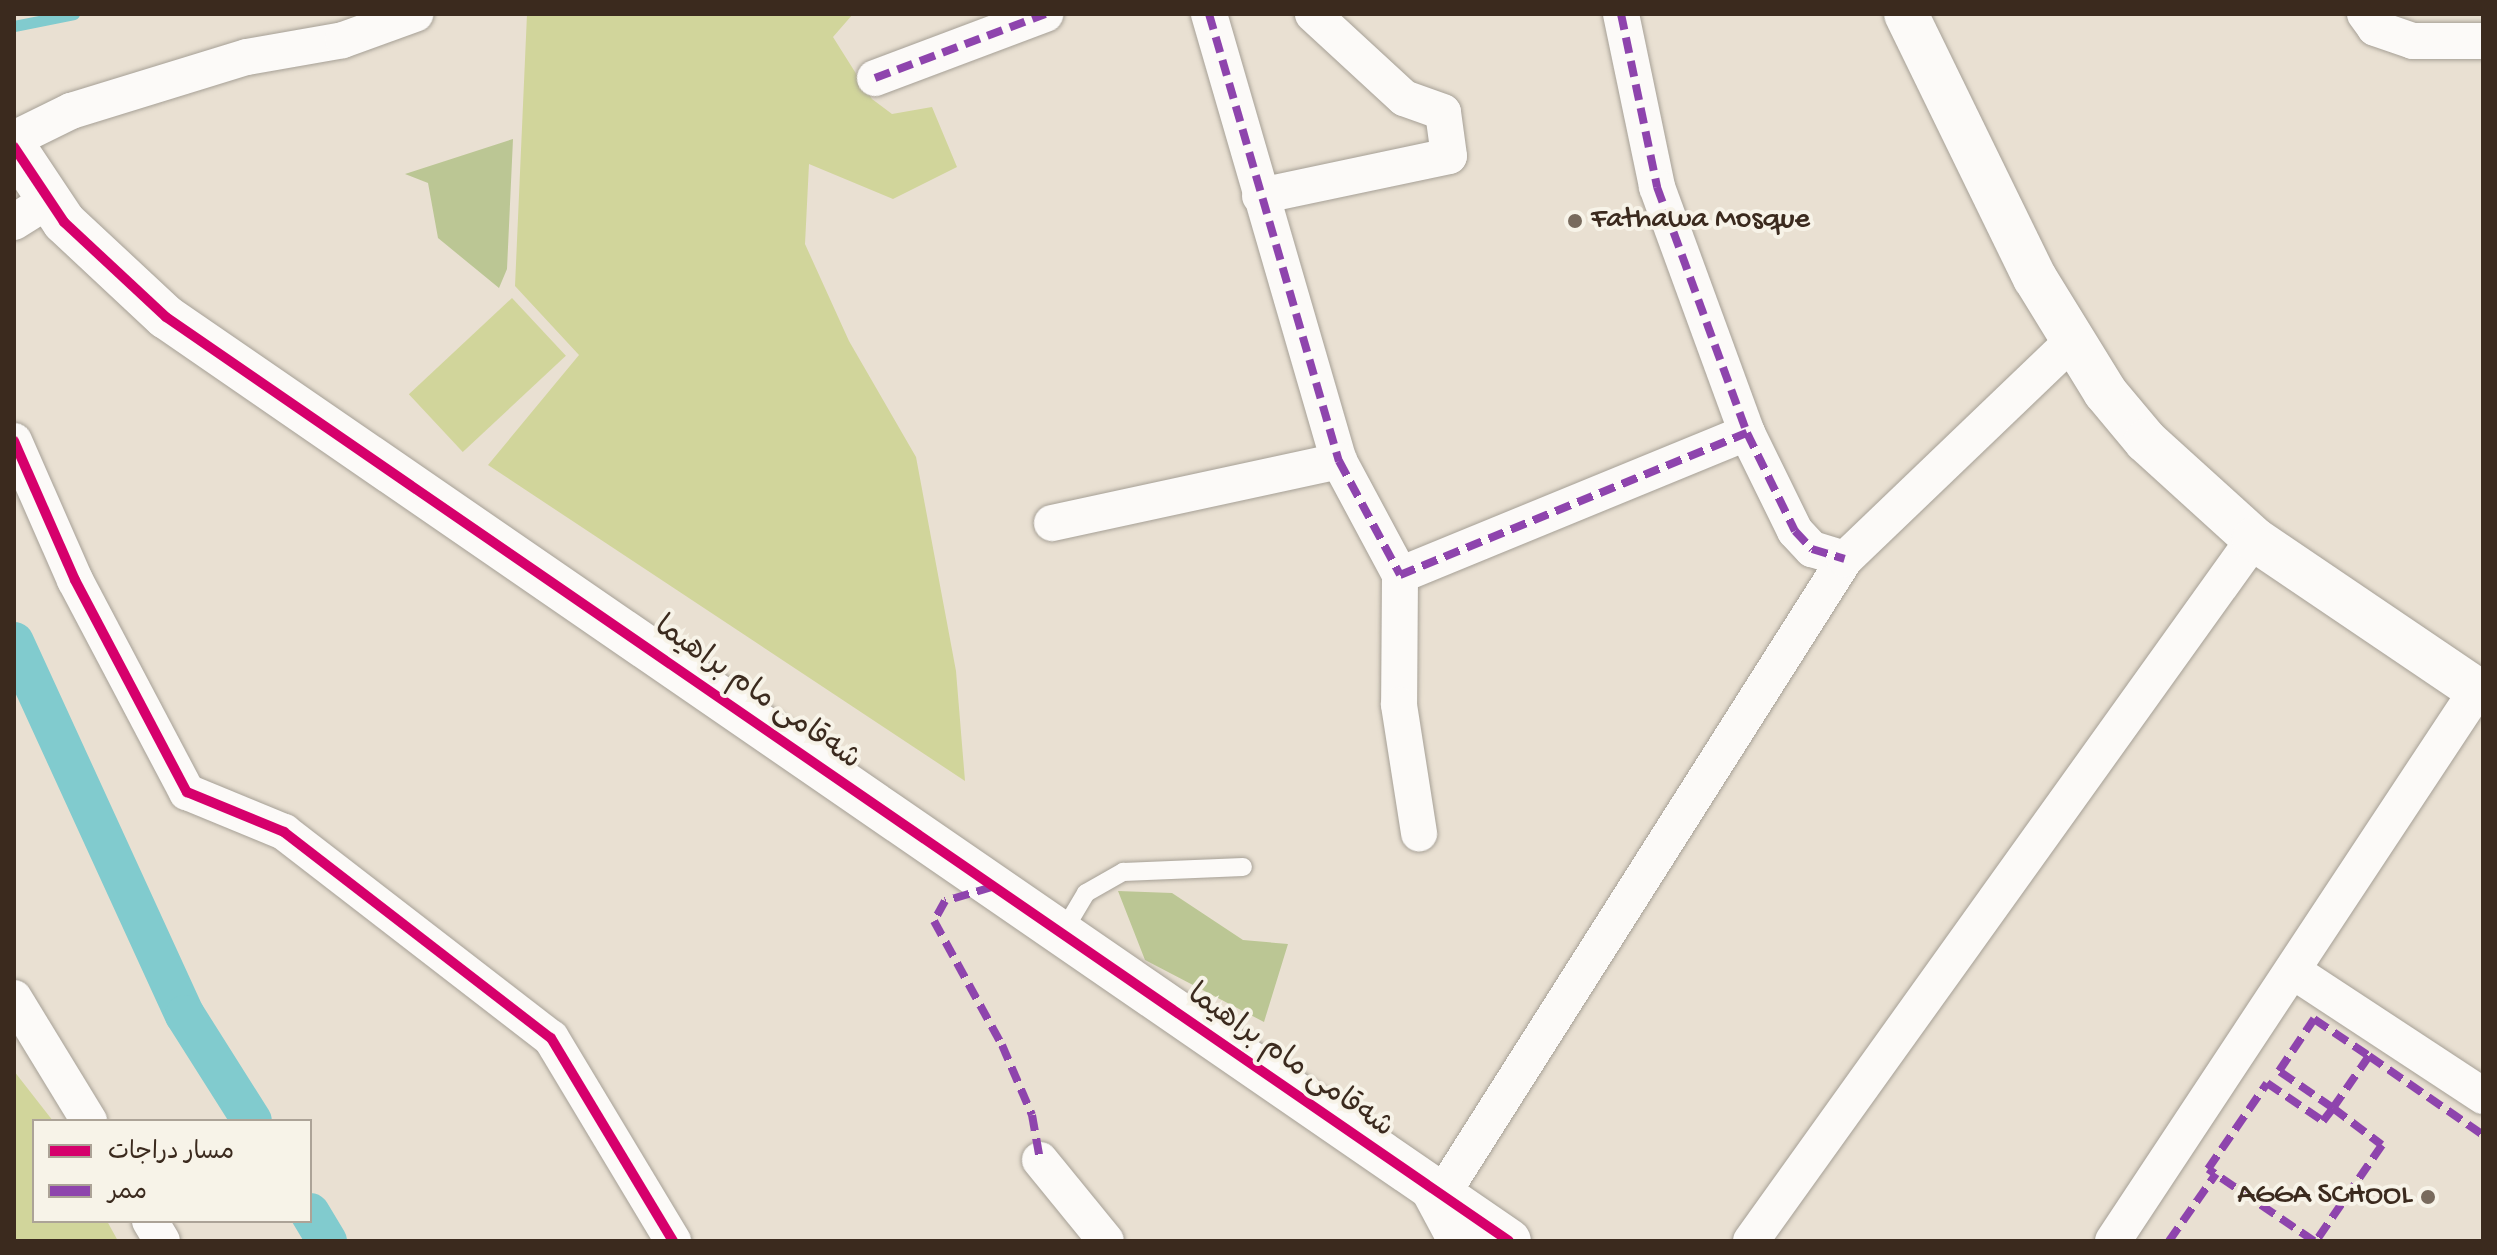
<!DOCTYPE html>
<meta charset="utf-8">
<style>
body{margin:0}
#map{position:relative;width:2497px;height:1255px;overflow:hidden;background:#e9e0d2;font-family:"Gochi Hand","Playpen Sans Arabic",sans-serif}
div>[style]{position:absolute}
.green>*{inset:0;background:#d1d59b;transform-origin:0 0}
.forest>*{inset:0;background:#bbc694}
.stream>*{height:11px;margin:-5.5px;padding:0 5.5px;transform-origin:5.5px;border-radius:5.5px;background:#81cbce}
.canal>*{height:40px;margin:-20px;padding:0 20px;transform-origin:20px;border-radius:20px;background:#81cbce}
.roads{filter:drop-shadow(0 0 2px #a6a096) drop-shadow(0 0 2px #a6a096)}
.service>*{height:18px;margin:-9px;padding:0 9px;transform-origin:9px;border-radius:9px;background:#fcfaf8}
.minor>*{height:36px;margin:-18px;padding:0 18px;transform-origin:18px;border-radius:18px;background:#fcfaf8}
.tertiary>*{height:44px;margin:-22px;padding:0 22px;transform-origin:22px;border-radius:22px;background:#fcfaf8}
.quiet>*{height:8px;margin-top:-4px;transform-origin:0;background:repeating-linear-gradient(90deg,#8e44ad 0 16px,transparent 0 24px)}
.cycleway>*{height:10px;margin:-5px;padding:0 5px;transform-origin:5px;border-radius:5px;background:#d6006c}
.dots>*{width:22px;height:22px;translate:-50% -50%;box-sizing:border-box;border:4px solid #f7f3e8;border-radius:50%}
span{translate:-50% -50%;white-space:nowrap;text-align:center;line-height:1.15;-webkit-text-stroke:8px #f7f3e8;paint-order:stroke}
.poi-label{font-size:30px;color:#3b2a1e}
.left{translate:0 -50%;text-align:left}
.right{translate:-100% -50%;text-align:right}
.street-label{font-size:30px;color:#3b2a1e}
.frame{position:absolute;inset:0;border:16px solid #3b2a1e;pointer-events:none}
.legend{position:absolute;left:32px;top:1119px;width:280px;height:104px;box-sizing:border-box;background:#f7f3e8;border:2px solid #aca397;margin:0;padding:10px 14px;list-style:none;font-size:24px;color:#3b2a1e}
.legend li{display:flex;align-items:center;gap:16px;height:40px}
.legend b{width:40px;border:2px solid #aca397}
</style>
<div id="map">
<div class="green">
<div style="clip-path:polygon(527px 14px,853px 14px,833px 37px,872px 99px,892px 114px,932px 107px,957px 167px,893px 199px,809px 164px,805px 244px,849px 341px,916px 457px,956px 671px,965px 781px,488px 465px,579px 355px,515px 286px)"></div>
<div style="left:512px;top:298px;width:79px;height:141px;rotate:47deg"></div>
<div style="clip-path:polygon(14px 1071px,53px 1121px,34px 1121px,34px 1221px,107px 1221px,118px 1241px,14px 1241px)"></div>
</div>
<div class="forest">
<div style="clip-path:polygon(513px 139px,507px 269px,499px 288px,438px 238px,428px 183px,405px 174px)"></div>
<div style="clip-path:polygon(1118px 891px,1172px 893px,1243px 940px,1288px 944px,1264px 1022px,1145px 960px)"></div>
</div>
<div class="stream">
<div style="left:14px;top:26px;width:61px;rotate:-11.3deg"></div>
</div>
<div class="canal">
<div style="left:14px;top:642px;width:410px;rotate:65.4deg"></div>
<div style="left:185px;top:1015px;width:125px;rotate:57.7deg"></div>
<div style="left:310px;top:1213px;width:33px;rotate:59deg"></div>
</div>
<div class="roads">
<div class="service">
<div style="left:1061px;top:935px;width:49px;rotate:-59.2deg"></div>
<div style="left:1086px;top:893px;width:43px;rotate:-29.6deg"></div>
<div style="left:1123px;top:872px;width:120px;rotate:-2.4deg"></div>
</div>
<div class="minor">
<div style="left:1209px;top:14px;width:466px;rotate:73.8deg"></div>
<div style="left:1339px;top:461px;width:129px;rotate:61.8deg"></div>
<div style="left:1400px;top:575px;width:130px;rotate:90.4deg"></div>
<div style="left:1399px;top:705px;width:130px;rotate:81.1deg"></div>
<div style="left:1621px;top:14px;width:177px;rotate:78.2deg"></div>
<div style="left:1657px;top:187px;width:262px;rotate:69.9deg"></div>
<div style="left:1747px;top:433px;width:109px;rotate:63.9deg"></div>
<div style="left:1795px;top:531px;width:25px;rotate:47deg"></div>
<div style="left:1812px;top:549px;width:34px;rotate:17deg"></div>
<div style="left:2365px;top:14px;width:17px;rotate:54deg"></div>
<div style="left:2375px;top:28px;width:40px;rotate:18.9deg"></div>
<div style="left:2413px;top:41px;width:70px"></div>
<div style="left:875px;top:78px;width:182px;rotate:-20.6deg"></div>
<div style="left:14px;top:139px;width:64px;rotate:-26.2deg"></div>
<div style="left:71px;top:111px;width:184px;rotate:-17.1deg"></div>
<div style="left:247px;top:57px;width:97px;rotate:-10deg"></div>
<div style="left:343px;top:40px;width:77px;rotate:-19.9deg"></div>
<div style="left:1260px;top:196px;width:193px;rotate:-11.9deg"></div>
<div style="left:1449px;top:156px;width:44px;rotate:-97.8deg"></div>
<div style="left:1443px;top:112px;width:41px;rotate:-160.3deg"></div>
<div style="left:1404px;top:98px;width:124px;rotate:-137.3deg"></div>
<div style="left:14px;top:222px;width:41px;rotate:-32.2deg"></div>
<div style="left:14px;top:441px;width:152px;rotate:66.3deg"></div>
<div style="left:75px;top:580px;width:240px;rotate:62.2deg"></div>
<div style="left:187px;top:792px;width:105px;rotate:22.4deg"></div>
<div style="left:284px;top:832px;width:337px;rotate:37.7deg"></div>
<div style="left:551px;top:1038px;width:237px;rotate:59deg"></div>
<div style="left:1052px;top:523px;width:294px;rotate:-12.2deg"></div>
<div style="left:1400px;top:575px;width:375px;rotate:-22.3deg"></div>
<div style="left:2296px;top:973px;width:224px;rotate:33.3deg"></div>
<div style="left:14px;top:998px;width:144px;rotate:58.6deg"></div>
<div style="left:1040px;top:1160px;width:104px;rotate:50.8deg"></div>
<div style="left:1427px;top:1187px;width:61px;rotate:61.8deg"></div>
<div style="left:1441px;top:1196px;width:754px;rotate:-57.62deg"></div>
<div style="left:1845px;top:559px;width:313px;rotate:-43.8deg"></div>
<div style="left:150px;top:1221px;width:23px;rotate:59deg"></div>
<div style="left:1751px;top:1241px;width:864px;rotate:-54.38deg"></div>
<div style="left:2113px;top:1241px;width:660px;rotate:-56.55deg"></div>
</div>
<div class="tertiary">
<div style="left:1906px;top:14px;width:294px;rotate:64deg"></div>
<div style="left:2035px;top:278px;width:134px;rotate:58.4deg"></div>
<div style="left:2105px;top:392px;width:64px;rotate:50.1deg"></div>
<div style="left:2146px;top:441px;width:146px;rotate:42.2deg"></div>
<div style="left:2254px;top:539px;width:277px;rotate:34.1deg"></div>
<div style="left:14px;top:147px;width:90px;rotate:56.3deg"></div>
<div style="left:64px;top:222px;width:139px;rotate:43deg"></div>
<div style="left:166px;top:317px;width:1630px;rotate:34.53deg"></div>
</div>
</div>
<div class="quiet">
<div style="left:1209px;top:14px;width:466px;rotate:73.8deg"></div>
<div style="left:1339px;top:461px;width:129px;rotate:61.8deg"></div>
<div style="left:1400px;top:575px;width:375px;rotate:-22.3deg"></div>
<div style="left:1621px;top:14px;width:177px;rotate:78.2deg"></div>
<div style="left:1657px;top:187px;width:262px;rotate:69.9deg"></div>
<div style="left:1747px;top:433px;width:109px;rotate:63.9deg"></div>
<div style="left:1795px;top:531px;width:25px;rotate:47deg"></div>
<div style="left:1812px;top:549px;width:34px;rotate:17deg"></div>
<div style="left:875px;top:78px;width:182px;rotate:-20.6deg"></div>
<div style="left:992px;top:887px;width:49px;rotate:163.4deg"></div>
<div style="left:945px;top:901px;width:23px;rotate:119deg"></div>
<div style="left:934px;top:921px;width:141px;rotate:61.3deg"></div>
<div style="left:1002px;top:1045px;width:76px;rotate:66.8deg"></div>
<div style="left:1032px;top:1115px;width:46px;rotate:79.9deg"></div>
<div style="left:2369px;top:1056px;width:63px;rotate:124.7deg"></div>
<div style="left:2333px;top:1108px;width:65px;rotate:-145.6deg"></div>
<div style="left:2279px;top:1071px;width:63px;rotate:-56.1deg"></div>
<div style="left:2314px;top:1019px;width:66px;rotate:33.9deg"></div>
<div style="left:2369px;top:1056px;width:139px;rotate:34.7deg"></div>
<div style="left:2169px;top:1241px;width:82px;rotate:-55deg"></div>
<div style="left:2314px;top:1241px;width:128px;rotate:-145.8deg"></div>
<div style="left:2208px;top:1169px;width:104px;rotate:-55.5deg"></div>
<div style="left:2267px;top:1083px;width:68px;rotate:34.2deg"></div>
<div style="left:2323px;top:1121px;width:16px;rotate:-52deg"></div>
<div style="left:2333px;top:1108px;width:61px;rotate:37.1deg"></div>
<div style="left:2382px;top:1145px;width:116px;rotate:124.5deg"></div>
</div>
<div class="cycleway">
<div style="left:14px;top:147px;width:90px;rotate:56.3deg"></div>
<div style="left:64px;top:222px;width:139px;rotate:43deg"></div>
<div style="left:166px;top:317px;width:1630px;rotate:34.53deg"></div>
<div style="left:14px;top:441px;width:152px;rotate:66.3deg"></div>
<div style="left:75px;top:580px;width:240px;rotate:62.2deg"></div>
<div style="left:187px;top:792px;width:105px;rotate:22.4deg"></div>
<div style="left:284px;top:832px;width:337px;rotate:37.7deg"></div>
<div style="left:551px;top:1038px;width:237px;rotate:59deg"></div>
</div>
<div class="dots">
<div style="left:1575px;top:221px;background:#786a5d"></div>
<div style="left:2428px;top:1197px;background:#786a5d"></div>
</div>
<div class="poi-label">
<span class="left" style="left:1591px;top:221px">Fathawa Mosque</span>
<span class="right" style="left:2412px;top:1197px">AGGA SCHOOL</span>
</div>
<div class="street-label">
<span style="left:756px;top:695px;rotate:35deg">شەقامی مام براهیما</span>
<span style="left:1289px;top:1063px;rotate:35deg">شەقامی مام براهیما</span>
</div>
<div class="frame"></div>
<ul class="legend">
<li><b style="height:10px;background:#d6006c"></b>مسار دراجات</li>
<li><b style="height:10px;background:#8e44ad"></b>ممر</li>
</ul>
</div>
